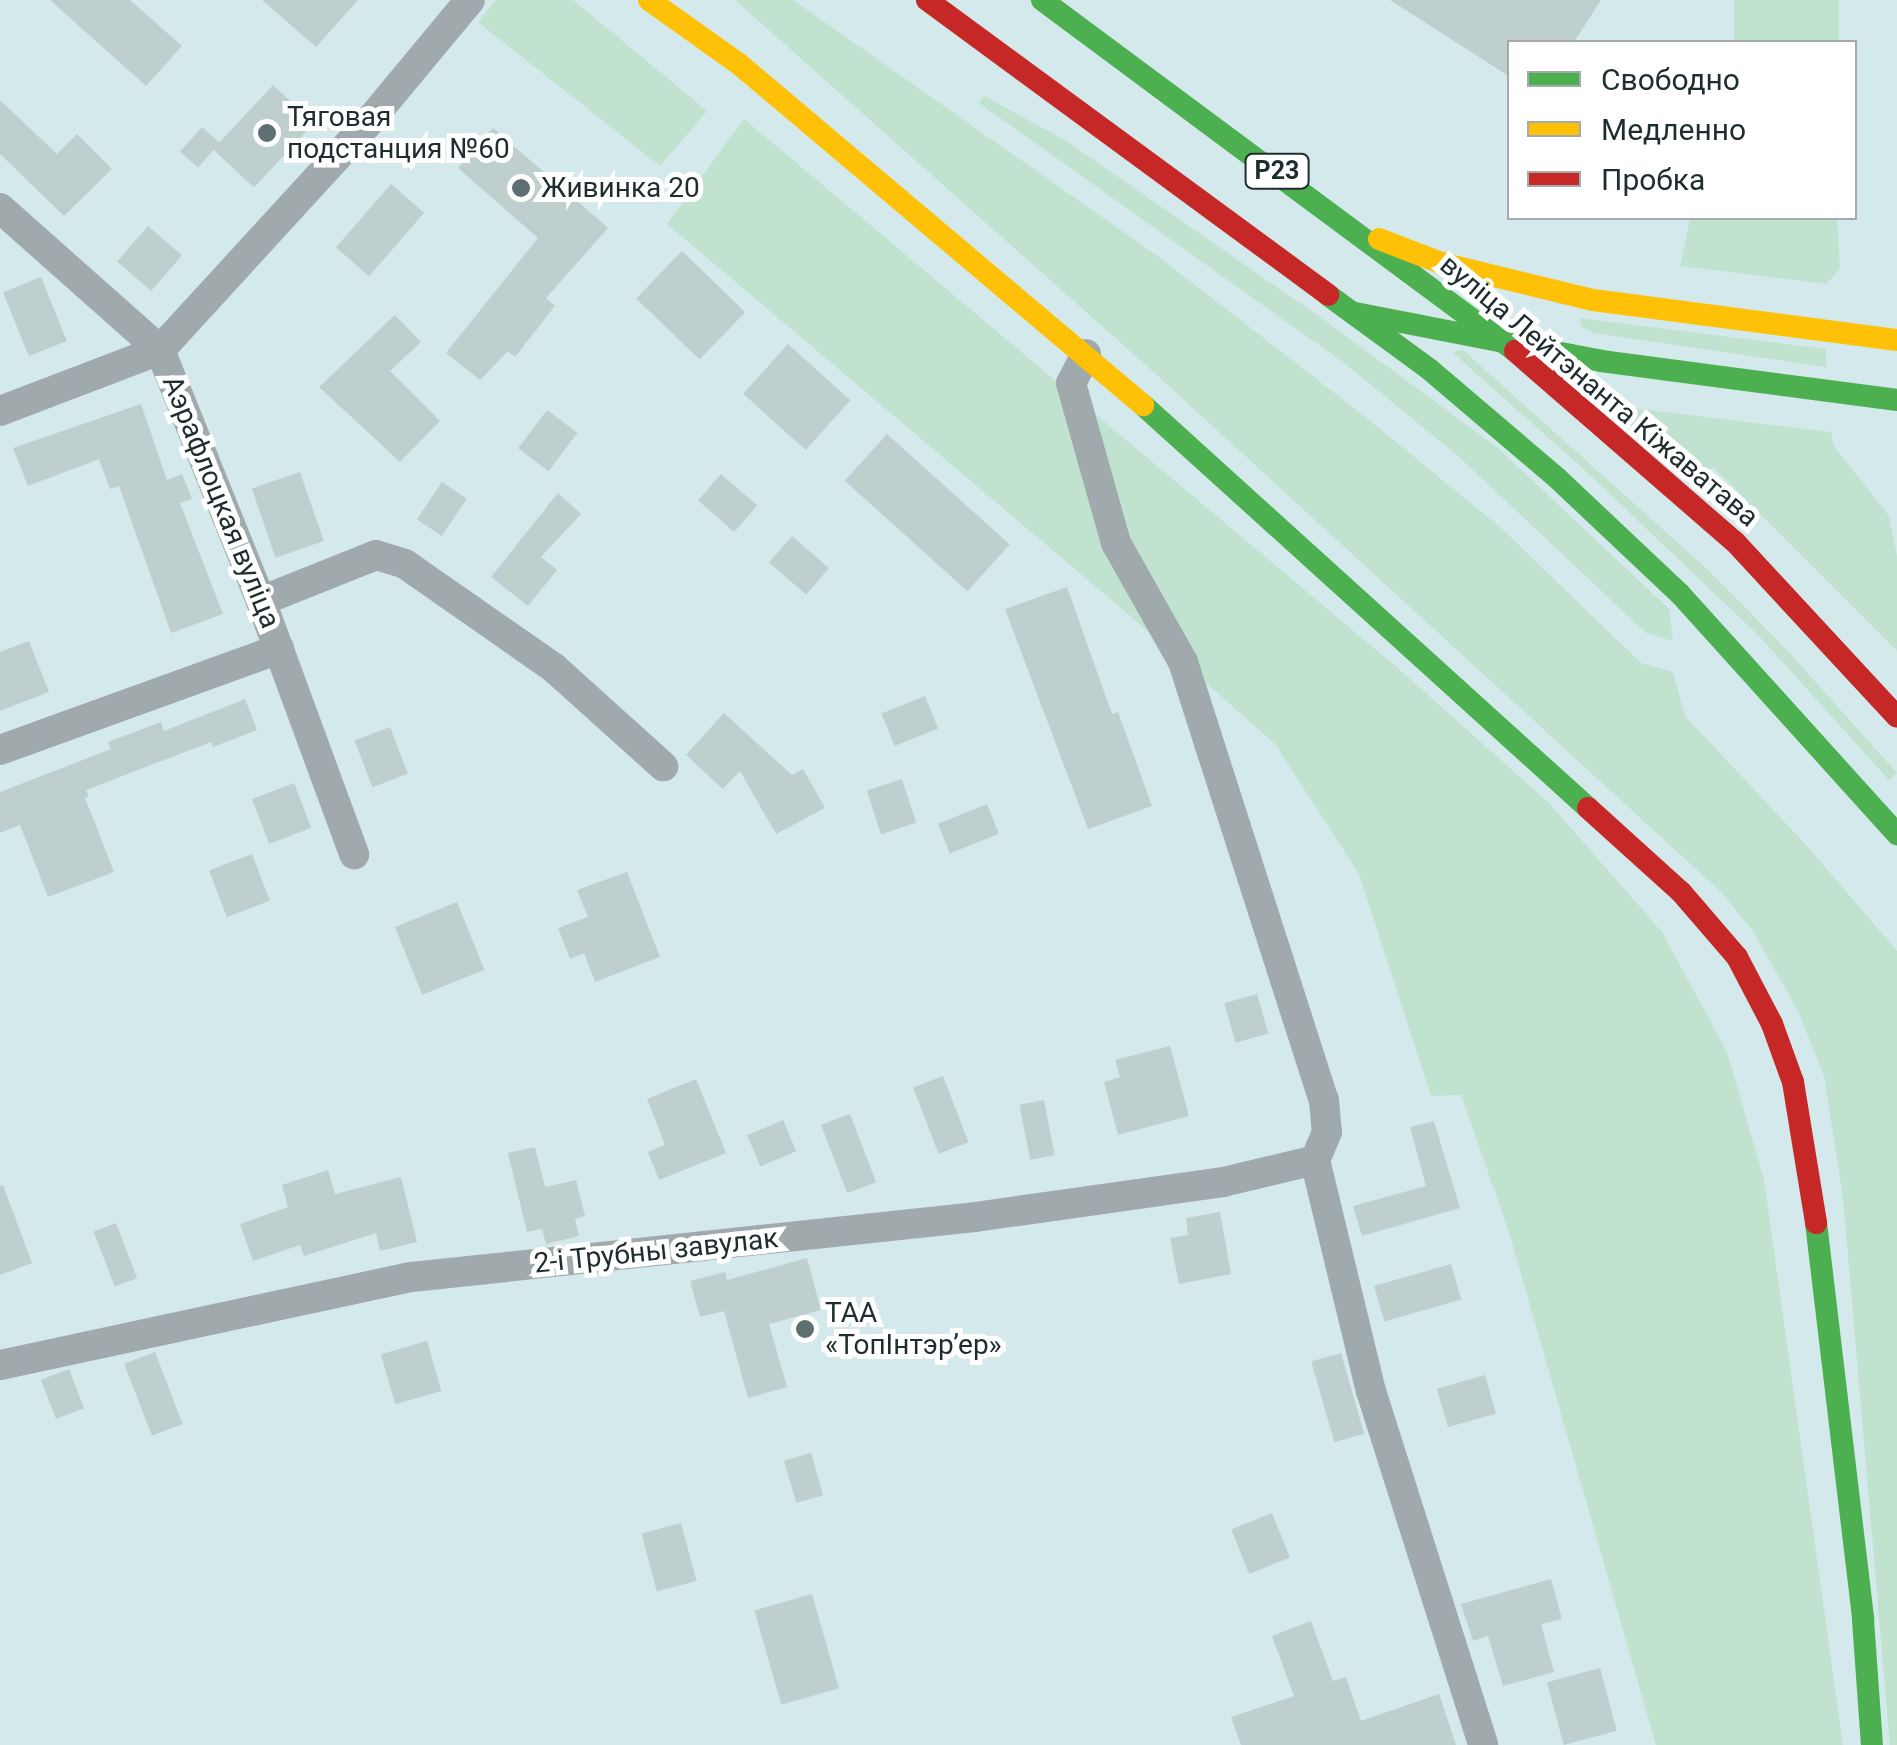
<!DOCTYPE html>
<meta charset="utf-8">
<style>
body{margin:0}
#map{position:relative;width:1897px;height:1745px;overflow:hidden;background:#d4e9ec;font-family:Roboto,sans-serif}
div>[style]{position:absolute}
.green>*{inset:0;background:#c0e2ce;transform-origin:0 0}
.building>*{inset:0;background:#bfcfce;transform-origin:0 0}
.street>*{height:30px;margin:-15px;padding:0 15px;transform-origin:15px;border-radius:15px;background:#a0a9ac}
.fast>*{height:22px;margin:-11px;padding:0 11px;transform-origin:11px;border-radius:11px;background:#4caf50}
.slow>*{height:22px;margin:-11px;padding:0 11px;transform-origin:11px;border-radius:11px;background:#ffc107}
.jam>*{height:22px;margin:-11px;padding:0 11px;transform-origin:11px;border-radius:11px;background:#c62828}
.dots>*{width:28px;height:28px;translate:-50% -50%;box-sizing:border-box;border:5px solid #fff;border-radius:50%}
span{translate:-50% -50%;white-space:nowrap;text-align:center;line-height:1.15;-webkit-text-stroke:10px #fff;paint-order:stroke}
.shield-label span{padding:2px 8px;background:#fff;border:2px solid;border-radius:8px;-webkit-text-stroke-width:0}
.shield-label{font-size:25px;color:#1e2d2f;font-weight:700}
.poi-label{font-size:28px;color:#1e2d2f}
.left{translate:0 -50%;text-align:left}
.street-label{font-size:28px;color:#1e2d2f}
.legend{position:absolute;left:1507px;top:40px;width:350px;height:180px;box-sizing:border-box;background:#fff;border:2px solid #a5abac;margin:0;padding:12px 18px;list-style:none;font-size:30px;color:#1e2d2f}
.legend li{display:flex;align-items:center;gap:20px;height:50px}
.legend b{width:50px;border:2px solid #a5abac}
</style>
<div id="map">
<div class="green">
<div style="clip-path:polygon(496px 0,573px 0,707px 111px,660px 166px,478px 22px)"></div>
<div style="clip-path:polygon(735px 0,793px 0,1159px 257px,1363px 415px,1501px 528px,1641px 663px,1673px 672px,1685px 716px,1807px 846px,1897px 951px,1897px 1745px,1890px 1745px,1843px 1197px,1824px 1076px,1798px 1011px,1753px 931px,1720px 891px,1148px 367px)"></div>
<div style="left:1734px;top:0;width:105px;height:42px"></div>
<div style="clip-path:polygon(984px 96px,1065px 140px,1320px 317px,1498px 448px,1669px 609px,1673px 641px,1646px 633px,1457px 455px,1344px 363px,979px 103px)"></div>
<div style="clip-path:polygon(744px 119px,1400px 670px,1549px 803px,1662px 932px,1727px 1052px,1764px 1180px,1843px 1745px,1656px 1745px,1508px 1229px,1461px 1095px,1431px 1096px,1359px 874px,1275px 744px,1128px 614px,667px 224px)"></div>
<div style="clip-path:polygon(1690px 218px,1837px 218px,1840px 269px,1826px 284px,1680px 266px)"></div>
<div style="clip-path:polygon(1579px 318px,1826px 349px,1826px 367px,1593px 333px,1582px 327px)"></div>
<div style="clip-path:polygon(1463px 350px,1707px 569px,1786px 649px,1897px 773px,1889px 780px,1759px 636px,1589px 474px,1452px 352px)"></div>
<div style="clip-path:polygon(1622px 407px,1831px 432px,1834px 446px,1889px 516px,1897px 556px,1897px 651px,1713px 467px,1694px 483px,1615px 412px)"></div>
</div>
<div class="building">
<div style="clip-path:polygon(50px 0,130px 0,182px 46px,146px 86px)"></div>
<div style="clip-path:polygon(262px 0,358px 0,316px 47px)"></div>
<div style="clip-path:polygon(1390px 0,1601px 0,1574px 42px,1510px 42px,1510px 77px)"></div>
<div style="left:273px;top:85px;width:56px;height:88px;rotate:43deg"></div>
<div style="clip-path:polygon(0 100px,57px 154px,77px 134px,112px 169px,64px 216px,0 154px)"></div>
<div style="left:202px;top:127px;width:24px;height:33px;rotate:42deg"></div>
<div style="clip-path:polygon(493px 128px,608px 228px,546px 298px,555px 306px,515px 357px,508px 351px,480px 380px,446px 353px,538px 238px,458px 168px)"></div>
<div style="left:391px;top:184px;width:44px;height:84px;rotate:41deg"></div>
<div style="left:148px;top:226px;width:45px;height:47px;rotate:41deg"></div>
<div style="left:682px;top:251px;width:88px;height:66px;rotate:44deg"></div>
<div style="left:41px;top:277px;width:69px;height:41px;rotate:68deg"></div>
<div style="clip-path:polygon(395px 315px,421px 342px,390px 371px,440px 421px,400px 462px,319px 387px)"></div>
<div style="left:788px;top:344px;width:84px;height:67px;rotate:42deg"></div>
<div style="clip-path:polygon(141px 404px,167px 480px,182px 474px,192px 499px,180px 503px,223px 614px,171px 633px,119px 486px,110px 489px,99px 459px,28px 486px,13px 448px)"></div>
<div style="left:547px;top:410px;width:38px;height:48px;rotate:37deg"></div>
<div style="left:887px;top:434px;width:165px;height:63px;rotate:42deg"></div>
<div style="left:300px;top:472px;width:73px;height:51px;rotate:71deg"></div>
<div style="left:721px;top:474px;width:48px;height:35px;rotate:41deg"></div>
<div style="left:442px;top:482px;width:30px;height:45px;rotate:34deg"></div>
<div style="clip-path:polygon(558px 493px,581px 514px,541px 557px,557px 570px,528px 606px,491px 577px)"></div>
<div style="left:792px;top:536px;width:49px;height:35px;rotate:41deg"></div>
<div style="clip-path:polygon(1067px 587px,1112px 714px,1118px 712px,1152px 806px,1088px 829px,1005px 609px)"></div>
<div style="clip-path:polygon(29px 641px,49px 692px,0 711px,0 652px)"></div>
<div style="left:925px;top:696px;width:35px;height:47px;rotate:68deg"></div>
<div style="clip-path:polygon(245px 699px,257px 730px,213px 747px,211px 742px,86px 790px,89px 797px,85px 798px,114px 872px,48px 897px,20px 825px,0 833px,0 792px,111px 749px,108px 742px,161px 722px,164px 731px)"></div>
<div style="clip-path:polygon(724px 713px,792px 775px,803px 769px,825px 808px,776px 834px,740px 771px,723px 789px,686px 755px)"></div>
<div style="left:390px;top:727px;width:50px;height:38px;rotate:69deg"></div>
<div style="left:902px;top:779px;width:46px;height:37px;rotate:72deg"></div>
<div style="left:294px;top:783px;width:48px;height:45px;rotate:69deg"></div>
<div style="left:987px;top:804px;width:32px;height:53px;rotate:68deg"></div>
<div style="left:252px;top:854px;width:50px;height:46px;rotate:69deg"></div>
<div style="clip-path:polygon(627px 872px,660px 957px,595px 982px,584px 953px,570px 959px,558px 928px,588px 917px,577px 890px)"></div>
<div style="left:457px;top:902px;width:73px;height:67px;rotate:68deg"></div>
<div style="left:1257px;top:994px;width:41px;height:34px;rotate:74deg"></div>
<div style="clip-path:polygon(1170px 1046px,1189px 1116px,1118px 1135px,1104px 1082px,1120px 1077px,1115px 1060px)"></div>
<div style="left:943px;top:1076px;width:71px;height:32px;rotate:69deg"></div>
<div style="clip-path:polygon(696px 1079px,726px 1153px,659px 1180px,648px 1152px,665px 1145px,647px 1099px)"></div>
<div style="left:1044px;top:1100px;width:56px;height:25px;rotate:79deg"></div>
<div style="left:850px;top:1114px;width:73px;height:31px;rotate:69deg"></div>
<div style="left:783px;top:1120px;width:34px;height:39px;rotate:67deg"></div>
<div style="clip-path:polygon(1434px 1121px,1460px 1208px,1362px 1236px,1353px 1206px,1426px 1186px,1410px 1127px)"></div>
<div style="clip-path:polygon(535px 1147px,545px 1187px,576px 1180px,585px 1216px,575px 1219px,579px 1236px,546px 1244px,542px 1229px,527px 1232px,508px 1153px)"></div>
<div style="clip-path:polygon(328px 1170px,335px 1194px,401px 1177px,417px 1242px,380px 1251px,376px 1233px,304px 1256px,300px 1245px,253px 1261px,240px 1224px,288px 1207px,282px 1185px)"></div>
<div style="clip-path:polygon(3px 1185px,32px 1263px,0 1275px,0 1186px)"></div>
<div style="clip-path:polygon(1220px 1212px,1231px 1274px,1179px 1284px,1170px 1238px,1188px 1235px,1186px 1218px)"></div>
<div style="left:116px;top:1223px;width:59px;height:24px;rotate:69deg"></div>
<div style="clip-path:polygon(807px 1258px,821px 1310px,769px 1324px,787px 1387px,748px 1398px,724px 1311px,700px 1317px,690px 1281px,725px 1272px,727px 1280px)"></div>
<div style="left:1451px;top:1264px;width:37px;height:80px;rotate:74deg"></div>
<div style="left:427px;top:1341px;width:52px;height:48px;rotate:74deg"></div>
<div style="left:155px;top:1352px;width:77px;height:33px;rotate:69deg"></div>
<div style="left:1341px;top:1353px;width:84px;height:31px;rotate:74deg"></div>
<div style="left:69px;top:1369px;width:42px;height:30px;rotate:69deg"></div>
<div style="left:1485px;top:1375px;width:40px;height:50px;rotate:74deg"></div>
<div style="left:811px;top:1453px;width:44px;height:28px;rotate:74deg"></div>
<div style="left:1272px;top:1513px;width:48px;height:44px;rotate:68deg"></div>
<div style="left:681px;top:1523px;width:60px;height:41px;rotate:75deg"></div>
<div style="clip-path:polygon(1551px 1579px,1562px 1619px,1541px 1624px,1554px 1672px,1503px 1686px,1488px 1636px,1473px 1641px,1461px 1604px)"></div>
<div style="left:812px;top:1594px;width:98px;height:60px;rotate:74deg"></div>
<div style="clip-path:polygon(1311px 1621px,1333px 1681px,1346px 1677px,1361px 1721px,1439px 1694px,1456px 1745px,1241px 1745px,1231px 1717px,1294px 1696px,1272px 1636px)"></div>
<div style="left:1600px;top:1668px;width:65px;height:55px;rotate:75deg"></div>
</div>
<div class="street">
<div style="left:0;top:208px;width:214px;rotate:41.6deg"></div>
<div style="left:160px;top:350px;width:271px;rotate:68.1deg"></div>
<div style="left:261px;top:601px;width:270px;rotate:69.8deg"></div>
<div style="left:1086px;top:354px;width:33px;rotate:117deg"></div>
<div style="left:1071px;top:383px;width:166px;rotate:74.3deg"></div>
<div style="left:1116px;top:543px;width:137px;rotate:60.6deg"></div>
<div style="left:1183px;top:662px;width:460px;rotate:72.2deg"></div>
<div style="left:1324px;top:1100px;width:32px;rotate:85deg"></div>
<div style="left:1327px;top:1132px;width:30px;rotate:113deg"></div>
<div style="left:1315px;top:1160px;width:238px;rotate:76.4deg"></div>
<div style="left:1371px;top:1391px;width:371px;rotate:72.4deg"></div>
<div style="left:0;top:411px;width:171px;rotate:-20.9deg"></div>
<div style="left:160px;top:350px;width:306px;rotate:-47.5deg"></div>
<div style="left:367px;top:124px;width:161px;rotate:-50.3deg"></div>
<div style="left:261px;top:601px;width:124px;rotate:-21.8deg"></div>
<div style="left:376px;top:555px;width:30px;rotate:17deg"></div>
<div style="left:405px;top:564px;width:182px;rotate:34.9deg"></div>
<div style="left:554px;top:668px;width:147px;rotate:42deg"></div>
<div style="left:0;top:750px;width:297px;rotate:-19.9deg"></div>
<div style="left:0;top:1365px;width:421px;rotate:-12.1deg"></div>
<div style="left:412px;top:1277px;width:566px;rotate:-6.08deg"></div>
<div style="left:975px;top:1217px;width:250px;rotate:-8deg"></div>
<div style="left:1223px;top:1182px;width:95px;rotate:-13.4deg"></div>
</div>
<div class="fast">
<div style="left:1042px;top:0;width:589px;rotate:36.58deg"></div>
<div style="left:1328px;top:295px;width:125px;rotate:36.2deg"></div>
<div style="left:1429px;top:369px;width:168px;rotate:40.4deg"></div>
<div style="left:1557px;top:478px;width:169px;rotate:43.3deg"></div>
<div style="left:1680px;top:594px;width:324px;rotate:47.9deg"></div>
<div style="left:1355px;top:313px;width:251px;rotate:11deg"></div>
<div style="left:1601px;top:361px;width:299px;rotate:7.5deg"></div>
<div style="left:1143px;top:405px;width:600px;rotate:42.16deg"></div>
<div style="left:1816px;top:1223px;width:400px;rotate:83.2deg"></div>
<div style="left:1863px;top:1620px;width:125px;rotate:85.9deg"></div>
</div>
<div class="slow">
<div style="left:649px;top:0;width:110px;rotate:35.4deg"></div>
<div style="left:739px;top:64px;width:529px;rotate:40.17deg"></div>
<div style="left:1379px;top:239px;width:66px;rotate:21.2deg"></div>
<div style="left:1441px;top:263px;width:156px;rotate:13.7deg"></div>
<div style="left:1593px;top:300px;width:307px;rotate:7.5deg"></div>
</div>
<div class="jam">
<div style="left:927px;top:0;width:498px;rotate:36.3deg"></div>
<div style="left:1515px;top:351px;width:291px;rotate:41deg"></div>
<div style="left:1735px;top:542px;width:238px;rotate:47.2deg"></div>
<div style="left:1588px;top:808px;width:125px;rotate:42.1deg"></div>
<div style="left:1681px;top:892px;width:86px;rotate:49.3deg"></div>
<div style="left:1737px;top:957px;width:76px;rotate:62.4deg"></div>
<div style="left:1772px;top:1024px;width:62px;rotate:70.1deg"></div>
<div style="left:1793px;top:1082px;width:143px;rotate:80.7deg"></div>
</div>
<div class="dots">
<div style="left:267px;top:133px;background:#5e6f71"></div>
<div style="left:521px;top:188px;background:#5e6f71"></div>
<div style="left:805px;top:1329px;background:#5e6f71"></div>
</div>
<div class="shield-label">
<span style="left:1277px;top:171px">Р23</span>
</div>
<div class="poi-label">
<span class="left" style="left:287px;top:133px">Тяговая<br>подстанция №60</span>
<span class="left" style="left:541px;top:188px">Живинка 20</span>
<span class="left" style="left:825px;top:1329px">ТАА<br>«ТопІнтэрʼер»</span>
</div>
<div class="street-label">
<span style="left:1599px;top:391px;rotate:40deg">вуліца Лейтэнанта Кіжаватава</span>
<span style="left:221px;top:502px;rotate:68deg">Аэрафлоцкая вуліца</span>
<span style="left:656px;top:1251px;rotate:-6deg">2-і Трубны завулак</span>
</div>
<ul class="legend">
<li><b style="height:12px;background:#4caf50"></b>Свободно</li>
<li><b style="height:12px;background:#ffc107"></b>Медленно</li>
<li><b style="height:12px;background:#c62828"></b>Пробка</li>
</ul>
</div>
